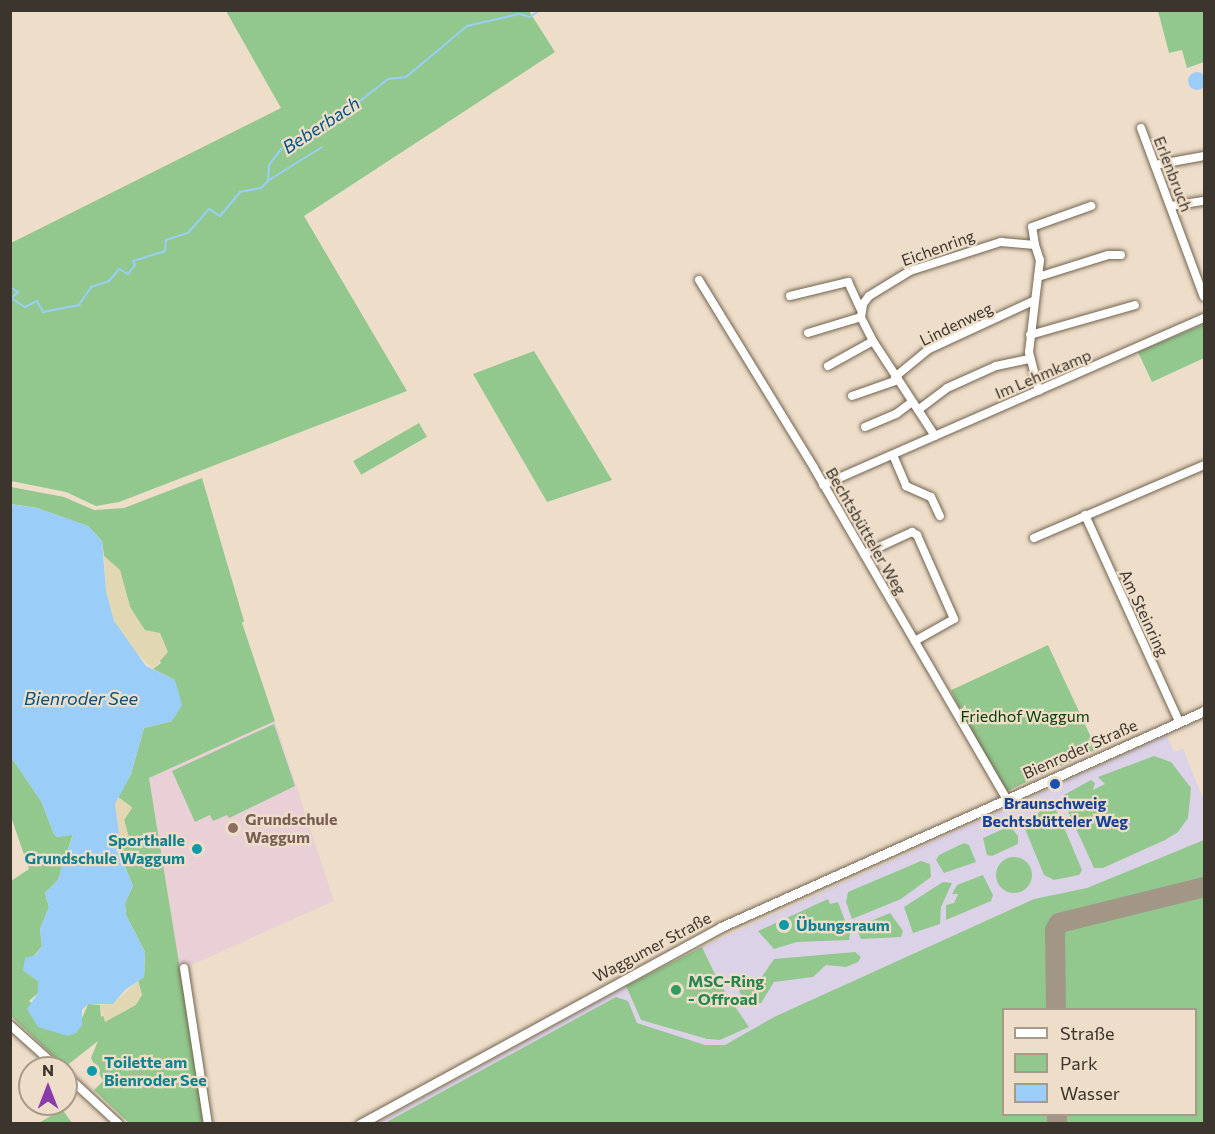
<!DOCTYPE html>
<meta charset="utf-8">
<style>
body{margin:0}
#map{position:relative;width:1215px;height:1134px;overflow:hidden;background:#eedec9;font-family:Commissioner,sans-serif}
div>[style]{position:absolute}
.commercial>*{inset:0;background:#dcd2e7}
.education>*{inset:0;background:#e9cfd6}
.green>*{inset:0;background:#92c88e;transform-origin:0 0}
.round{border-radius:50%}
.sand>*{inset:0;background:#e1d7b2}
.water>*{inset:0;background:#9acef8}
.stream>*{height:2px;margin:-1px;padding:0 1px;transform-origin:1px;border-radius:1px;background:#9acef8}
.taxiway>*{height:20px;margin:-10px;padding:0 10px;transform-origin:10px;border-radius:10px;background:#a29686}
.roads{filter:drop-shadow(0 0 2px #726451) drop-shadow(0 0 2px #726451)}
.minor>*{height:8px;margin:-4px;padding:0 4px;transform-origin:4px;border-radius:4px;background:#fff}
.tertiary>*{height:9px;margin:-4.5px;padding:0 4.5px;transform-origin:4.5px;border-radius:4.5px;background:#fff}
.dots>*{width:16px;height:16px;translate:-50% -50%;box-sizing:border-box;border:3px solid #eedec9;border-radius:50%}
span{translate:-50% -50%;white-space:nowrap;text-align:center;line-height:1.15;-webkit-text-stroke:4.5px #eedec9;paint-order:stroke}
.street-label{font-size:16px;color:#3b352d}
.park-label{font-size:16px;color:#013e03}
.transit-label{font-size:16px;color:#164399;font-weight:700}
.education-label{font-size:16px;color:#785e54;font-weight:700}
.left{translate:0 -50%;text-align:left}
.culture-label{font-size:16px;color:#0d838f;font-weight:700}
.right{translate:-100% -50%;text-align:right}
.leisure-label{font-size:16px;color:#27864d;font-weight:700}
.water-label{font-size:18px;color:#005383;font-style:italic}
.frame{position:absolute;inset:0;border:12px solid #3b352d;pointer-events:none}
.legend{position:absolute;left:1002px;top:1008px;width:195px;height:108px;box-sizing:border-box;background:#eedec9;border:2px solid #a69a8b;margin:0;padding:8px 10px;list-style:none;font-size:18px;color:#3b352d}
.legend li{display:flex;align-items:center;gap:12px;height:30px}
.legend b{width:30px;border:2px solid #a69a8b}
.north{position:absolute;left:18px;top:1056px;width:60px;height:60px;box-sizing:border-box;background:#eedec9;border:2px solid #a69a8b;border-radius:50%;rotate:0deg;font-size:16px;font-weight:700;line-height:24px;text-align:center;color:#3b352d}
.north::after{content:'';display:block;margin:auto;width:21px;height:27px;background:#893bac;clip-path:polygon(50% 0,100% 100%,50% 72%,0 100%)}
</style>
<div id="map">
<div class="commercial">
<div style="clip-path:polygon(evenodd,1167px 735px,1174px 752px,1183px 749px,1204px 801px,1204px 1123px,376px 1124px,626px 986px,641px 1020px,707px 1039px,720px 1040px,749px 1027px,719px 983px,702px 947px,1167px 735px,1004px 1010px,1196px 1010px,1196px 1114px,1004px 1114px,1004px 1010px)"></div>
</div>
<div class="education">
<div style="clip-path:polygon(275px 721px,334px 901px,180px 970px,149px 778px)"></div>
</div>
<div class="green">
<div style="clip-path:polygon(226px 11px,529px 11px,555px 52px,304px 216px,407px 391px,119px 502px,96px 506px,66px 492px,11px 481px,11px 243px,281px 108px)"></div>
<div style="clip-path:polygon(1158px 11px,1204px 11px,1204px 62px,1187px 68px,1182px 50px,1169px 53px)"></div>
<div style="clip-path:polygon(1204px 324px,1204px 358px,1152px 382px,1138px 352px)"></div>
<div style="clip-path:polygon(534px 351px,612px 480px,547px 502px,473px 374px)"></div>
<div style="left:419px;top:423px;width:16px;height:76px;rotate:60deg"></div>
<div style="clip-path:polygon(202px 478px,244px 621px,242px 623px,275px 721px,149px 778px,205px 1123px,129px 1123px,94px 1090px,103px 1081px,91px 1058px,98px 1041px,65px 1067px,11px 1016px,11px 881px,29px 869px,11px 817px,11px 757px,41px 801px,54px 834px,57px 837px,73px 834px,58px 880px,45px 893px,49px 907px,40px 929px,42px 946px,23px 970px,38px 981px,38px 993px,29px 1001px,76px 1033px,88px 1004px,100px 1005px,101px 1017px,142px 995px,138px 981px,144px 977px,145px 952px,126px 915px,125px 903px,133px 886px,116px 845px,129px 838px,124px 820px,132px 808px,118px 797px,131px 774px,144px 728px,172px 721px,175px 680px,153px 669px,161px 663px,130px 607px,120px 571px,104px 556px,102px 541px,88px 526px,37px 508px,11px 504px,11px 487px,64px 497px,94px 510px,124px 508px)"></div>
<div style="left:1048px;top:645px;width:115px;height:107px;rotate:65deg"></div>
<div style="clip-path:polygon(274px 724px,295px 786px,229px 818px,227px 815px,213px 821px,210px 815px,195px 822px,172px 771px)"></div>
<div style="clip-path:polygon(1154px 756px,1171px 762px,1191px 788px,1188px 818px,1178px 832px,1165px 840px,1103px 868px,1094px 868px,1063px 800px,1064px 795px,1091px 780px,1095px 783px,1093px 790px,1105px 784px,1098px 777px)"></div>
<div style="clip-path:polygon(1046px 807px,1056px 809px,1060px 820px,1056px 827px,1063px 825px,1082px 870px,1079px 875px,1054px 880px,1044px 875px,1023px 824px)"></div>
<div style="clip-path:polygon(1010px 826px,1018px 836px,1018px 844px,992px 856px,987px 855px,983px 838px)"></div>
<div style="clip-path:polygon(evenodd,1204px 840px,1204px 1123px,385px 1123px,616px 997px,628px 1001px,637px 1023px,705px 1045px,725px 1045px,774px 1017px,1034px 899px,1087px 888px,1204px 840px,1004px 1010px,1196px 1010px,1196px 1114px,1004px 1114px,1004px 1010px)"></div>
<div style="clip-path:polygon(964px 843px,969px 845px,976px 862px,944px 873px,936px 860px,939px 855px)"></div>
<div class="round" style="left:996px;top:857px;width:36px;height:36px"></div>
<div style="clip-path:polygon(921px 861px,930px 864px,931px 877px,901px 899px,852px 919px,846px 902px,848px 892px)"></div>
<div style="clip-path:polygon(983px 875px,993px 895px,991px 901px,946px 920px,946px 905px,954px 903px,958px 894px,952px 894px,957px 885px)"></div>
<div style="clip-path:polygon(943px 882px,952px 883px,941px 907px,940px 924px,913px 933px,904px 907px)"></div>
<div style="clip-path:polygon(828px 899px,830px 904px,838px 902px,850px 934px,849px 940px,797px 942px,774px 949px,758px 931px)"></div>
<div style="clip-path:polygon(890px 913px,903px 931px,901px 937px,861px 939px,858px 932px,861px 925px)"></div>
<div style="clip-path:polygon(702px 947px,719px 983px,749px 1027px,720px 1040px,707px 1039px,641px 1020px,626px 986px)"></div>
<div style="clip-path:polygon(855px 952px,861px 957px,858px 962px,846px 967px,826px 965px,813px 977px,774px 982px,761px 1003px,749px 1003px,739px 992px,742px 985px,761px 978px,774px 959px)"></div>
<div style="clip-path:polygon(62px 1109px,72px 1123px,39px 1123px)"></div>
</div>
<div class="sand">
<div style="clip-path:polygon(104px 556px,120px 570px,130px 607px,145px 630px,160px 633px,168px 652px,153px 669px,127px 644px,114px 621px,106px 591px)"></div>
<div style="clip-path:polygon(118px 797px,132px 807px,124px 820px,129px 838px,120px 841px,115px 804px)"></div>
<div style="clip-path:polygon(138px 981px,142px 995px,136px 1005px,105px 1022px,100px 1005px,113px 1004px)"></div>
</div>
<div class="water">
<div class="round" style="left:1188px;top:72px;width:18px;height:18px"></div>
<div style="clip-path:polygon(10px 504px,37px 508px,88px 526px,102px 541px,106px 591px,114px 621px,146px 666px,175px 680px,182px 705px,172px 721px,144px 728px,131px 774px,115px 804px,120px 841px,116px 846px,133px 886px,125px 903px,126px 915px,145px 952px,144px 977px,125px 990px,113px 1004px,88px 1004px,82px 1010px,82px 1025px,76px 1033px,68px 1036px,38px 1027px,27px 1009px,38px 993px,38px 981px,23px 970px,25px 958px,36px 955px,42px 946px,40px 929px,49px 907px,45px 893px,58px 880px,73px 835px,57px 837px,54px 834px,41px 801px,11px 757px)"></div>
</div>
<div class="stream">
<div style="left:269px;top:180px;width:62px;rotate:-31.9deg"></div>
<div style="left:10px;top:287px;width:9px;rotate:32deg"></div>
<div style="left:18px;top:292px;width:9px;rotate:139deg"></div>
<div style="left:11px;top:298px;width:17px;rotate:33deg"></div>
<div style="left:25px;top:307px;width:13px;rotate:-27deg"></div>
<div style="left:37px;top:301px;width:13px;rotate:61deg"></div>
<div style="left:43px;top:312px;width:37px;rotate:-11deg"></div>
<div style="left:79px;top:305px;width:22px;rotate:-56deg"></div>
<div style="left:91px;top:287px;width:19px;rotate:-18deg"></div>
<div style="left:109px;top:281px;width:16px;rotate:-50deg"></div>
<div style="left:119px;top:269px;width:10px;rotate:29deg"></div>
<div style="left:128px;top:274px;width:11px;rotate:-52deg"></div>
<div style="left:135px;top:265px;width:4px;rotate:-117deg"></div>
<div style="left:133px;top:261px;width:34px;rotate:-17deg"></div>
<div style="left:165px;top:251px;width:11px;rotate:-85deg"></div>
<div style="left:166px;top:240px;width:23px;rotate:-18deg"></div>
<div style="left:188px;top:233px;width:32px;rotate:-49deg"></div>
<div style="left:209px;top:209px;width:13px;rotate:32deg"></div>
<div style="left:220px;top:216px;width:31px;rotate:-50deg"></div>
<div style="left:240px;top:192px;width:21px;rotate:-11deg"></div>
<div style="left:261px;top:188px;width:10px;rotate:-45deg"></div>
<div style="left:268px;top:181px;width:16px;rotate:-86deg"></div>
<div style="left:269px;top:165px;width:20px;rotate:-53deg"></div>
<div style="left:281px;top:149px;width:80px;rotate:-30.1deg"></div>
<div style="left:350px;top:109px;width:48px;rotate:-38.3deg"></div>
<div style="left:388px;top:79px;width:18px;rotate:-6deg"></div>
<div style="left:406px;top:77px;width:80px;rotate:-39.9deg"></div>
<div style="left:467px;top:26px;width:53px;rotate:-13deg"></div>
<div style="left:519px;top:14px;width:11px;rotate:15deg"></div>
<div style="left:530px;top:17px;width:12px;rotate:-35deg"></div>
</div>
<div class="taxiway">
<div style="left:1056px;top:1010px;width:80px;rotate:-90.7deg"></div>
<div style="left:1055px;top:930px;width:8px;rotate:-60deg"></div>
<div style="left:1059px;top:923px;width:149px;rotate:-13.9deg"></div>
<div style="left:1057px;top:1114px;width:10px;rotate:90deg"></div>
</div>
<div class="roads">
<div class="minor">
<div style="left:1141px;top:128px;width:180px;rotate:69.6deg"></div>
<div style="left:1155px;top:165px;width:50px;rotate:-10.4deg"></div>
<div style="left:1171px;top:206px;width:33px;rotate:-9deg"></div>
<div style="left:1035px;top:245px;width:18px;rotate:-99deg"></div>
<div style="left:1032px;top:227px;width:63px;rotate:-19.6deg"></div>
<div style="left:1038px;top:277px;width:73px;rotate:-17.4deg"></div>
<div style="left:1108px;top:255px;width:13px"></div>
<div style="left:699px;top:280px;width:220px;rotate:58.5deg"></div>
<div style="left:814px;top:468px;width:382px;rotate:59.8deg"></div>
<div style="left:790px;top:296px;width:60px;rotate:-13.6deg"></div>
<div style="left:848px;top:282px;width:31px;rotate:65deg"></div>
<div style="left:808px;top:333px;width:55px;rotate:-16.8deg"></div>
<div style="left:1030px;top:335px;width:109px;rotate:-15.9deg"></div>
<div style="left:828px;top:366px;width:51px;rotate:-29.1deg"></div>
<div style="left:895px;top:377px;width:44px;rotate:-39.5deg"></div>
<div style="left:929px;top:349px;width:115px;rotate:-24.8deg"></div>
<div style="left:852px;top:396px;width:49px;rotate:-19.2deg"></div>
<div style="left:918px;top:410px;width:36px;rotate:-37deg"></div>
<div style="left:947px;top:388px;width:54px;rotate:-24.2deg"></div>
<div style="left:996px;top:366px;width:35px;rotate:-12deg"></div>
<div style="left:865px;top:427px;width:34px;rotate:-23deg"></div>
<div style="left:896px;top:414px;width:20px;rotate:-37deg"></div>
<div style="left:935px;top:436px;width:113px;rotate:-123.1deg"></div>
<div style="left:873px;top:341px;width:27px;rotate:-117deg"></div>
<div style="left:861px;top:317px;width:13px;rotate:-81deg"></div>
<div style="left:863px;top:304px;width:10px;rotate:-53deg"></div>
<div style="left:869px;top:296px;width:48px;rotate:-31.4deg"></div>
<div style="left:910px;top:271px;width:96px;rotate:-17.7deg"></div>
<div style="left:1001px;top:242px;width:34px;rotate:5deg"></div>
<div style="left:1035px;top:245px;width:16px;rotate:72deg"></div>
<div style="left:1040px;top:260px;width:93px;rotate:96.8deg"></div>
<div style="left:1029px;top:352px;width:40px;rotate:75.6deg"></div>
<div style="left:893px;top:455px;width:34px;rotate:67deg"></div>
<div style="left:906px;top:486px;width:27px;rotate:24deg"></div>
<div style="left:931px;top:497px;width:21px;rotate:65deg"></div>
<div style="left:823px;top:485px;width:416px;rotate:-23.7deg"></div>
<div style="left:1085px;top:515px;width:226px;rotate:65.5deg"></div>
<div style="left:1034px;top:538px;width:185px;rotate:-23.2deg"></div>
<div style="left:864px;top:554px;width:53px;rotate:-24.6deg"></div>
<div style="left:912px;top:532px;width:6px;rotate:31deg"></div>
<div style="left:917px;top:535px;width:92px;rotate:66.2deg"></div>
<div style="left:954px;top:619px;width:45px;rotate:150.6deg"></div>
<div style="left:184px;top:968px;width:158px;rotate:81.3deg"></div>
<div style="left:10px;top:1025px;width:64px;rotate:41.9deg"></div>
<div style="left:66px;top:1075px;width:72px;rotate:42.8deg"></div>
</div>
<div class="tertiary">
<div style="left:360px;top:1124px;width:411px;rotate:-28.6deg"></div>
<div style="left:721px;top:927px;width:529px;rotate:-24.09deg"></div>
</div>
</div>
<div class="dots">
<div style="left:1055px;top:784px;background:#1a4fb4"></div>
<div style="left:233px;top:828px;background:#8d6e63"></div>
<div style="left:197px;top:849px;background:#0f9aa8"></div>
<div style="left:784px;top:925px;background:#0f9aa8"></div>
<div style="left:676px;top:990px;background:#2e9e5b"></div>
<div style="left:92px;top:1071px;background:#0f9aa8"></div>
</div>
<div class="street-label">
<span style="left:1173px;top:174px;rotate:69deg">Erlenbruch</span>
<span style="left:938px;top:248px;rotate:-20deg">Eichenring</span>
<span style="left:956px;top:324px;rotate:-26deg">Lindenweg</span>
<span style="left:1043px;top:374px;rotate:-23deg">Im Lehmkamp</span>
<span style="left:866px;top:531px;rotate:60deg">Bechtsbütteler Weg</span>
<span style="left:1144px;top:613px;rotate:65deg">Am Steinring</span>
<span style="left:1080px;top:749px;rotate:-24deg">Bienroder Straße</span>
<span style="left:652px;top:947px;rotate:-28deg">Waggumer Straße</span>
</div>
<div class="park-label">
<span style="left:1025px;top:716px">Friedhof Waggum</span>
</div>
<div class="transit-label">
<span style="left:1055px;top:812px">Braunschweig<br>Bechtsbütteler Weg</span>
</div>
<div class="education-label">
<span class="left" style="left:245px;top:828px">Grundschule<br>Waggum</span>
</div>
<div class="culture-label">
<span class="right" style="left:185px;top:849px">Sporthalle<br>Grundschule Waggum</span>
<span class="left" style="left:796px;top:925px">Übungsraum</span>
<span class="left" style="left:104px;top:1071px">Toilette am<br>Bienroder See</span>
</div>
<div class="leisure-label">
<span class="left" style="left:688px;top:990px">MSC-Ring<br>- Offroad</span>
</div>
<div class="water-label">
<span style="left:321px;top:125px;rotate:-33deg">Beberbach</span>
<span style="left:81px;top:698px">Bienroder See</span>
</div>
<div class="frame"></div>
<ul class="legend">
<li><b style="height:8px;background:#fff"></b>Straße</li>
<li><b style="height:16px;background:#92c88e"></b>Park</li>
<li><b style="height:16px;background:#9acef8"></b>Wasser</li>
</ul>
<div class="north">N</div>
</div>
